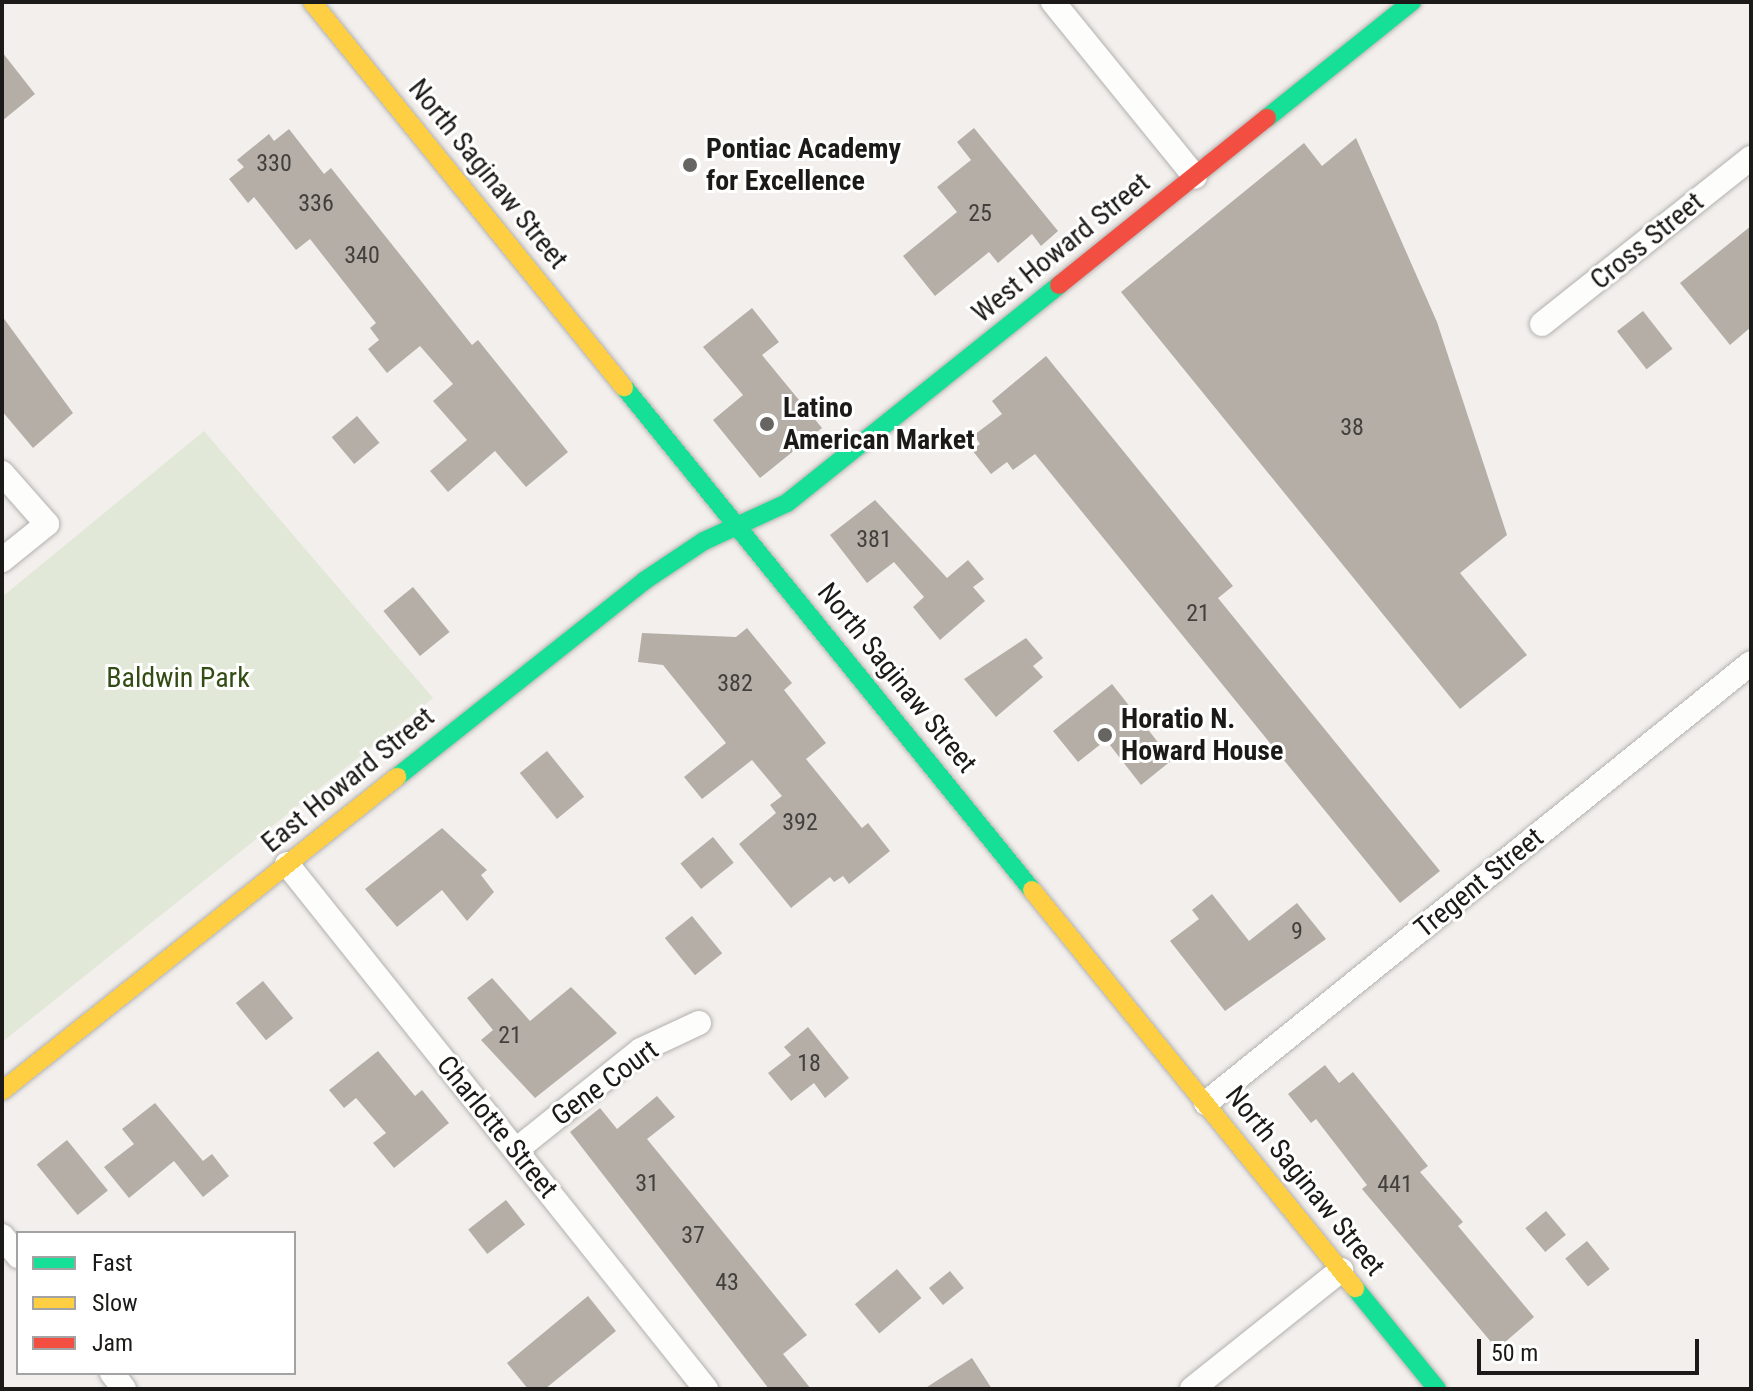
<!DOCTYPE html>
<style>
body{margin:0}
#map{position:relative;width:1753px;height:1391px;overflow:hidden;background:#f2efec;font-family:"Roboto Condensed",sans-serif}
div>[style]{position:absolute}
.green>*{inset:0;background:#e2e8d8}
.building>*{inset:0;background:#b4aea6;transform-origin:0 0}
.roads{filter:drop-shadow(0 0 2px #b3b1af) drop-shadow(0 0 2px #b3b1af)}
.street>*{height:24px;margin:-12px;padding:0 12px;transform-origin:12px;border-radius:12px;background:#fdfdfc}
.fast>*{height:18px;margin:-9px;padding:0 9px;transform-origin:9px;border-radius:9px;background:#16e098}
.slow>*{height:18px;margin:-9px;padding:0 9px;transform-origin:9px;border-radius:9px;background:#ffcf43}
.jam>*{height:18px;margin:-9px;padding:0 9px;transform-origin:9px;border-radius:9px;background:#f24e42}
.dots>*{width:22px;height:22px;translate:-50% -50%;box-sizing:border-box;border:4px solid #fff;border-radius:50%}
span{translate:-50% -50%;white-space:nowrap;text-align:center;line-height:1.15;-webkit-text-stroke:6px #fff;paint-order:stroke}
.number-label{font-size:24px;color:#423f3c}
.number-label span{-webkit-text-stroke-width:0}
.poi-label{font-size:28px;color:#1c1a18;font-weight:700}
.left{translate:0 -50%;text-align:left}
.street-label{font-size:28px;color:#1c1a18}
.park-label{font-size:28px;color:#324c14}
.frame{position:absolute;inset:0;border:4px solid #1c1a18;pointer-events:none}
.legend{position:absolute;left:16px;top:1231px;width:280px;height:144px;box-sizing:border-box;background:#fff;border:2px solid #a4a3a3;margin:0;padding:10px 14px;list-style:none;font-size:24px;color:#1c1a18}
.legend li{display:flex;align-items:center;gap:16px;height:40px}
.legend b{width:40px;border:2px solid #a4a3a3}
.scale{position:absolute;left:1477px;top:1339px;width:222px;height:36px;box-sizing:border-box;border:4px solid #1c1a18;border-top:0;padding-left:10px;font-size:24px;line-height:28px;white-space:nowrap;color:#1c1a18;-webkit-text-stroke:6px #fff;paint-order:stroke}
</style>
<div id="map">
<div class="green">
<div style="clip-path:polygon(204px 431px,433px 698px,2px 1042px,2px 597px)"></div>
</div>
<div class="building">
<div style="clip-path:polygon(2px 52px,35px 94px,2px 121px)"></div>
<div style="clip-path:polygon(974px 128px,1058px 231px,1041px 246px,1032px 234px,998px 263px,989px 252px,935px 296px,903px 256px,957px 212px,937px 187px,971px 160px,957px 142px)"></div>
<div style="clip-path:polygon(289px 129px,324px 174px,331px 168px,472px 345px,478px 340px,568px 452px,526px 487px,495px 451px,448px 492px,430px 471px,467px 440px,433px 401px,453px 384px,420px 346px,387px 373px,368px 349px,379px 340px,370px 328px,376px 323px,310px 239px,296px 250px,254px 197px,248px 203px,229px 179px,244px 167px,237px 160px,269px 134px,274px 141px)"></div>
<div style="clip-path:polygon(1356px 138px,1437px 322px,1507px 535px,1460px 573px,1527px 655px,1460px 709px,1121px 292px,1304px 143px,1322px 166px)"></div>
<div style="clip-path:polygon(1751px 226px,1751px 327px,1730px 345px,1680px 283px)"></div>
<div style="clip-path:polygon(752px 308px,779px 342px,762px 355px,822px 428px,760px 478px,713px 420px,743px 395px,703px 347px)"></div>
<div style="left:1643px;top:311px;width:48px;height:33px;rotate:52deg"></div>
<div style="clip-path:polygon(2px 316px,73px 413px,33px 448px,2px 411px)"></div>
<div style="clip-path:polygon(1046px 356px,1233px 586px,1218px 598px,1440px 871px,1400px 903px,1035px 454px,1013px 470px,1007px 462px,991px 474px,972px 450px,980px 444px,974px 435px,1002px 414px,992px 401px)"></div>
<div style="left:357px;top:416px;width:35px;height:33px;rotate:50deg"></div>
<div style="clip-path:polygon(875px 500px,947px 578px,968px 560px,984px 579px,973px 587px,985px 601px,940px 640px,913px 607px,924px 597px,894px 562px,867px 583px,830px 535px)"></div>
<div style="left:413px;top:587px;width:58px;height:38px;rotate:51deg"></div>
<div style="clip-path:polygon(747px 628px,792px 683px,784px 690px,826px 743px,806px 759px,862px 828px,868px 823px,890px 851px,849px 884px,843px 876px,834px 882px,830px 877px,791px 908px,739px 844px,776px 813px,770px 805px,782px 796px,752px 760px,702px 799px,684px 777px,726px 743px,663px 665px,638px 662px,642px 633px,736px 637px)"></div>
<div style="clip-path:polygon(1026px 638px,1043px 658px,1033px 666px,1043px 677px,996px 717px,964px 679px)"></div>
<div style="clip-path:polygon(1112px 684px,1172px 760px,1141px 785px,1106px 740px,1078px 762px,1053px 731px)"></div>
<div style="left:547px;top:751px;width:59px;height:35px;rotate:51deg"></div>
<div style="clip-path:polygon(442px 828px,487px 870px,481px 875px,494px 892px,467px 921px,442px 890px,397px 927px,365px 889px)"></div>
<div style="left:713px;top:837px;width:33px;height:42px;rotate:51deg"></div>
<div style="clip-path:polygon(1212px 894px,1249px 941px,1297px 903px,1326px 939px,1225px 1011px,1170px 941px,1199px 919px,1192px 910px)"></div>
<div style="left:692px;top:916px;width:48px;height:35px;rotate:51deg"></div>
<div style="clip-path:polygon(492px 978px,530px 1021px,571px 987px,617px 1033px,535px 1098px,481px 1040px,493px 1030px,467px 998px)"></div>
<div style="left:263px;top:981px;width:48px;height:35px;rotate:51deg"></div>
<div style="clip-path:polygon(808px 1027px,849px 1078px,825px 1098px,814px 1083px,791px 1101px,768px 1073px,791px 1055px,784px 1047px)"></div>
<div style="clip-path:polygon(378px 1051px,415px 1096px,422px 1090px,449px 1123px,394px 1168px,373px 1143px,386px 1133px,356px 1098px,344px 1108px,329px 1090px)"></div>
<div style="clip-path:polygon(1325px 1065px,1339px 1083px,1353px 1072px,1428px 1166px,1420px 1172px,1463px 1222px,1458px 1226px,1534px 1317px,1497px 1349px,1362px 1189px,1367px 1185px,1316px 1119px,1311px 1123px,1288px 1094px)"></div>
<div style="clip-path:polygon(657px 1096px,675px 1117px,647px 1139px,807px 1335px,783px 1354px,811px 1389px,769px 1389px,570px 1132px,600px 1108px,617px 1129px)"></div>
<div style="clip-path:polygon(155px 1103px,203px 1161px,212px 1154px,229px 1176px,203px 1197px,174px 1161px,129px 1198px,104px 1167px,134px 1144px,122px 1129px)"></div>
<div style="left:67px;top:1140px;width:65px;height:39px;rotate:51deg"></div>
<div style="left:506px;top:1200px;width:31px;height:48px;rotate:52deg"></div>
<div style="left:1546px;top:1211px;width:31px;height:27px;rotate:50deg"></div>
<div style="left:1587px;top:1241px;width:36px;height:28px;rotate:51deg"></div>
<div style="left:897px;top:1269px;width:38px;height:55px;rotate:50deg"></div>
<div style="left:950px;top:1271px;width:22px;height:27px;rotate:51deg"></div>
<div style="clip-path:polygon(588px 1296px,616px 1331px,545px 1389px,528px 1389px,507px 1363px)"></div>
<div style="clip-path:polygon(972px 1358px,992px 1389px,924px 1389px)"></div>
</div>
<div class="roads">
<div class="street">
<div style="left:1053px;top:2px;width:225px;rotate:50.9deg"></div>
<div style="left:1542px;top:324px;width:267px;rotate:-38.5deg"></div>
<div style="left:2px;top:473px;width:68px;rotate:48.6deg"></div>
<div style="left:47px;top:524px;width:58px;rotate:141.3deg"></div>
<div style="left:287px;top:864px;width:672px;rotate:51.41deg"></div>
<div style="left:1206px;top:1103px;width:700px;rotate:-38.92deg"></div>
<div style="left:516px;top:1150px;width:160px;rotate:-38.7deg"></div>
<div style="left:641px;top:1050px;width:64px;rotate:-25deg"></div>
<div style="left:2px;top:1236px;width:26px;rotate:51deg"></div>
<div style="left:112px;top:1373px;width:20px;rotate:53deg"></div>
<div style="left:1192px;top:1389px;width:191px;rotate:-38.6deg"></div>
</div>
<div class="fast">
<div style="left:1267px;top:118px;width:186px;rotate:-38.7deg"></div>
<div style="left:624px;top:387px;width:648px;rotate:50.95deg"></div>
<div style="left:397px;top:777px;width:315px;rotate:-38.4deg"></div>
<div style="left:644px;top:581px;width:72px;rotate:-33.7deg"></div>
<div style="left:704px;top:541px;width:91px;rotate:-24.6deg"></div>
<div style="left:787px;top:503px;width:349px;rotate:-38.7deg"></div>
<div style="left:1355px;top:1288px;width:130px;rotate:50.9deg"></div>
</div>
<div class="slow">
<div style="left:312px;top:2px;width:496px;rotate:51deg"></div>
<div style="left:1032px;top:890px;width:513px;rotate:50.94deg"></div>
<div style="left:2px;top:1091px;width:505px;rotate:-38.48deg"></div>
</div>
<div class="jam">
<div style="left:1059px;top:285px;width:267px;rotate:-38.8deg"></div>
</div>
</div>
<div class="dots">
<div style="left:690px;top:165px;background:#676562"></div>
<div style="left:767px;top:424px;background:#676562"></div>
<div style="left:1105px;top:735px;background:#676562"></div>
</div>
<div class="number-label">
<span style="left:274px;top:164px">330</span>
<span style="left:316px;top:204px">336</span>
<span style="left:980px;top:214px">25</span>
<span style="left:362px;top:256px">340</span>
<span style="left:1352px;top:428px">38</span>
<span style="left:874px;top:540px">381</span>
<span style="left:1198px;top:614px">21</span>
<span style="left:735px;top:684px">382</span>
<span style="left:800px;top:823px">392</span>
<span style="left:1297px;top:932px">9</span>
<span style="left:510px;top:1036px">21</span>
<span style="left:809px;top:1064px">18</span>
<span style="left:647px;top:1184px">31</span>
<span style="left:1395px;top:1185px">441</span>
<span style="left:693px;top:1236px">37</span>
<span style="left:727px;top:1283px">43</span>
</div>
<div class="poi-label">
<span class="left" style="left:706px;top:165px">Pontiac Academy<br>for Excellence</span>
<span class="left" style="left:783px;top:424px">Latino<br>American Market</span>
<span class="left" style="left:1121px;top:735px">Horatio N.<br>Howard House</span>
</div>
<div class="street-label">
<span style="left:488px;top:174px;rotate:51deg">North Saginaw Street</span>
<span style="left:1647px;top:241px;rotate:-39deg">Cross Street</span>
<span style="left:1061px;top:248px;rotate:-39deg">West Howard Street</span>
<span style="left:897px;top:678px;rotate:51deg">North Saginaw Street</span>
<span style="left:348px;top:780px;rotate:-39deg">East Howard Street</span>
<span style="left:1479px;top:883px;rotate:-39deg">Tregent Street</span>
<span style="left:605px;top:1083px;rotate:-36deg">Gene Court</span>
<span style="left:497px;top:1127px;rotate:51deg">Charlotte Street</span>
<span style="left:1305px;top:1181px;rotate:51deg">North Saginaw Street</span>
</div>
<div class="park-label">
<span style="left:178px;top:678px">Baldwin Park</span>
</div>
<div class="frame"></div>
<ul class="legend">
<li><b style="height:10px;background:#16e098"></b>Fast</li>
<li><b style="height:10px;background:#ffcf43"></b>Slow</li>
<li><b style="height:10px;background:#f24e42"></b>Jam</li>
</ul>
<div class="scale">50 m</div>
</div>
